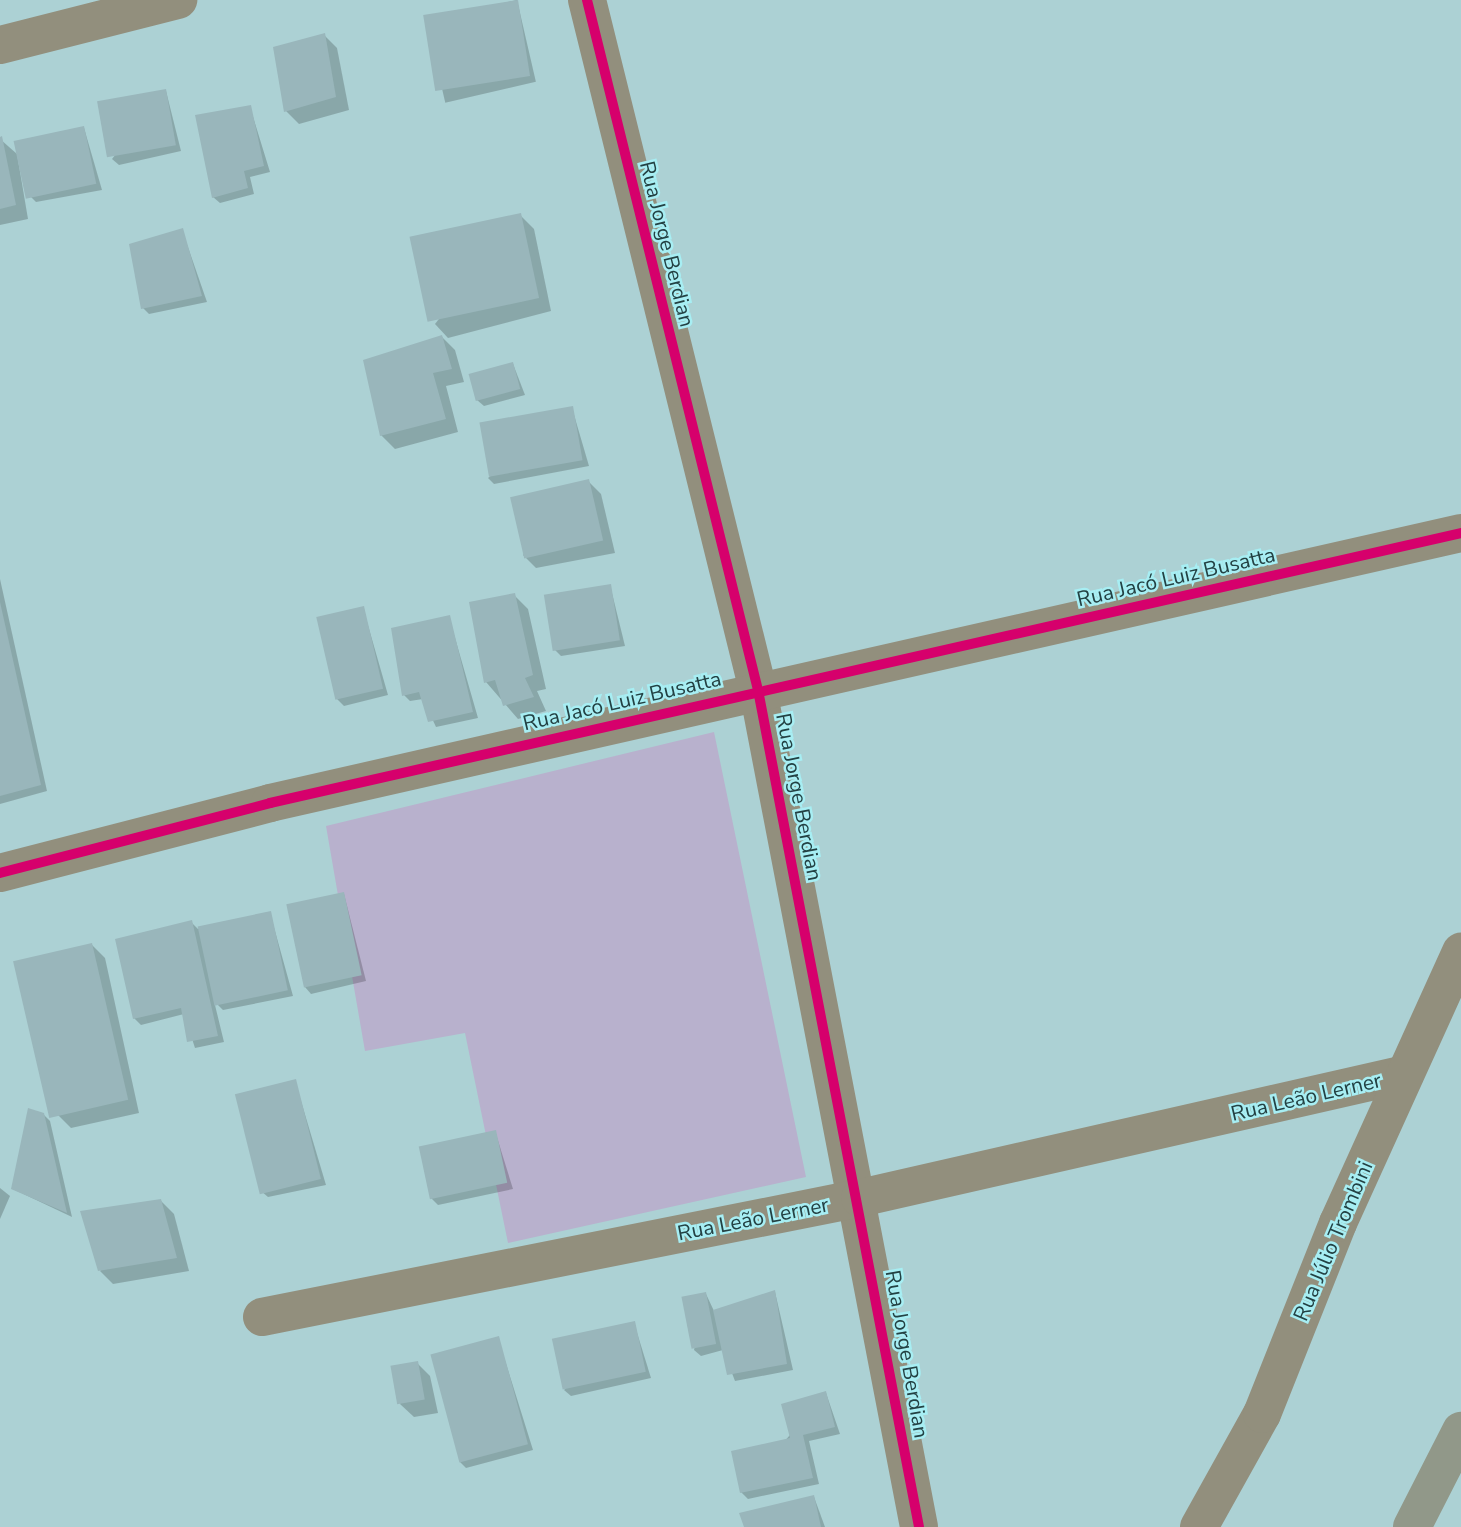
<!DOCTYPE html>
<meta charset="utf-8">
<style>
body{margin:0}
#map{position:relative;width:1461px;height:1527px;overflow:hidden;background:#acd1d4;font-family:"Nunito Sans",sans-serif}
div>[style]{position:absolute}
.green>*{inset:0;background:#b8b1cd}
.shadow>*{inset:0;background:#0003;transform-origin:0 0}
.building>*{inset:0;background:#99b6bb;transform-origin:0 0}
.minor>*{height:38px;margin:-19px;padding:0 19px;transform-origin:19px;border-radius:19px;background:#928f7d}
.tertiary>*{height:38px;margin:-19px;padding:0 19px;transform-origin:19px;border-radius:19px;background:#928f7d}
.secondary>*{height:38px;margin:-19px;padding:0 19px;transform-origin:19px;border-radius:19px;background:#919889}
.cycleway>*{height:10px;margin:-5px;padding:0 5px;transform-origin:5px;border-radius:5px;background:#d6006c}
span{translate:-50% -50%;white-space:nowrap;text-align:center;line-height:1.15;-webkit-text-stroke:5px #a7eef3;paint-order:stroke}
.street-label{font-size:21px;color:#234143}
</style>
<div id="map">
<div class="green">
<div style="clip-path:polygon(714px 732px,806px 1177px,508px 1243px,465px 1033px,365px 1051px,326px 826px)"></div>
</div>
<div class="shadow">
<div style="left:517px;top:0;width:84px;height:93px;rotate:77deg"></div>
<div style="clip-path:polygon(324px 35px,337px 48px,349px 110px,299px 124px,286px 111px)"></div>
<div style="clip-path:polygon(166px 91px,181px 151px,119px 165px,112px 159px)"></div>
<div style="clip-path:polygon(250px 107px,270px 172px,250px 177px,254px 194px,220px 203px,213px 197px)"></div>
<div style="clip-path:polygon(84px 128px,102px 190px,36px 202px,29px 195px)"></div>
<div style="clip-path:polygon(0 139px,17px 154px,28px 219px,0 225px)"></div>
<div style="clip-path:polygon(520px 215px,534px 229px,551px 311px,448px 338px,435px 324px)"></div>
<div style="clip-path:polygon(182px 230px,207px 302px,149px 314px,143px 308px)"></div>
<div style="clip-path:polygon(442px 337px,455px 350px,464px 382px,446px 386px,458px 432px,395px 449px,381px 435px)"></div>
<div style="clip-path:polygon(513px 364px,525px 395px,484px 406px,477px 400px)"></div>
<div style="clip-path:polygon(572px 408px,589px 466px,494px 484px,488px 478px)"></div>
<div style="clip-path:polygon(588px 481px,601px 494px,615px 553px,536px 568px,523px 555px)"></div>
<div style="clip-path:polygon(0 579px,47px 791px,0 804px)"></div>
<div style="clip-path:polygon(610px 585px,625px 646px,561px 656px,554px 649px)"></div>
<div style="clip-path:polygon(514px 595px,528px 609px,546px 689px,537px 691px,546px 711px,518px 719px,486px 682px)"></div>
<div style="clip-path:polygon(363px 608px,388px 695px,344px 706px,337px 699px)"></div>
<div style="clip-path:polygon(449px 617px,478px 718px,436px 727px,423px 699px,410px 701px,404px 695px)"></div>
<div style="clip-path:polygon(344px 894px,366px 981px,311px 994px,305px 987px)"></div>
<div style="clip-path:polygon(270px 913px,293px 996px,223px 1010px,214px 1001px,224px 1042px,195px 1048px,184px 1014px,141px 1025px,134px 1018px,191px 922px,198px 929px)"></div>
<div style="clip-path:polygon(92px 945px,105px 958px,139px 1113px,71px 1128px,57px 1114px)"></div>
<div style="clip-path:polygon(295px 1081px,326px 1185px,268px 1197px,261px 1191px)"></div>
<div style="clip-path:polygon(43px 1114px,50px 1121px,72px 1217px,13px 1189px)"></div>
<div style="clip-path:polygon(495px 1131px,513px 1189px,438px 1205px,431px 1198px)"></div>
<div style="clip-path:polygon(0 1188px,10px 1196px,0 1219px)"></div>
<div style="clip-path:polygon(161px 1201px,174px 1214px,189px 1271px,113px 1284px,100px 1271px)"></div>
<div style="clip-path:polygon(775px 1292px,793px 1370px,735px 1381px,723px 1350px,701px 1356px,694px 1350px,706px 1294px,714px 1311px)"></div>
<div style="clip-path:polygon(634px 1323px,651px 1378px,571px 1396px,564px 1390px)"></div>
<div style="clip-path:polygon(498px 1338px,533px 1450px,466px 1468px,460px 1462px)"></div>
<div style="clip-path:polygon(417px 1363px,430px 1376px,438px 1413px,414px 1417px,400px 1404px)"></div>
<div style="clip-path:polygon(826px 1393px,840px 1434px,809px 1441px,819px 1484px,748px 1499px,741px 1492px)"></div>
<div style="clip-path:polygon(814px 1497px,825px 1527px,745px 1527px)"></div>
</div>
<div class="building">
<div style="left:518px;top:0;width:77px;height:96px;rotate:81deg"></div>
<div style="clip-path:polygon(325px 33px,336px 97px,284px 112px,273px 47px)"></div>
<div style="left:166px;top:89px;width:57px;height:70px;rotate:80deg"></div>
<div style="clip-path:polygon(251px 105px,264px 166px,244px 171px,248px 188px,212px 198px,195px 115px)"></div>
<div style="left:84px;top:126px;width:59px;height:72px;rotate:78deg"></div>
<div style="clip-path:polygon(2px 136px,16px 205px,0 209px,0 137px)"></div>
<div style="left:521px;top:213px;width:87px;height:114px;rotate:78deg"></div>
<div style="clip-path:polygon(183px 228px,202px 296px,141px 309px,129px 244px)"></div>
<div style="clip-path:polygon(442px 335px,452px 369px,433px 373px,446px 419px,380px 436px,363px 360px)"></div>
<div style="left:513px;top:362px;width:28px;height:46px;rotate:75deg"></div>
<div style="left:573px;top:406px;width:55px;height:95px;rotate:80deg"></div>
<div style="left:589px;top:479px;width:63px;height:81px;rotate:77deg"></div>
<div style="left:611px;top:584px;width:57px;height:68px;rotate:81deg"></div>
<div style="clip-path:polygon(515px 593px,533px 675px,525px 678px,534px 697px,503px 706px,495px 680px,484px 683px,469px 602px)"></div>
<div style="clip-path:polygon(0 602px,41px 785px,0 796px)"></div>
<div style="left:364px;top:606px;width:85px;height:49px;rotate:77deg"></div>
<div style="clip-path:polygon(450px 615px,473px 712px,428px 722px,419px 692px,402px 696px,391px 628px)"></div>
<div style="left:344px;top:892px;width:85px;height:59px;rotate:78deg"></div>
<div style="left:271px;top:911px;width:81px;height:75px;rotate:78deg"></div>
<div style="clip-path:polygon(192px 920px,218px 1036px,187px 1042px,181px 1008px,133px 1019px,115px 939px)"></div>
<div style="left:92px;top:943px;width:161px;height:81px;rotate:77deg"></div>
<div style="left:296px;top:1079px;width:103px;height:63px;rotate:76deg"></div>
<div style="clip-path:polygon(28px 1108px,44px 1113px,67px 1213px,11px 1189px)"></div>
<div style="left:496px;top:1130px;width:54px;height:79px;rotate:78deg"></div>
<div style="clip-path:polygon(161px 1199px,177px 1258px,98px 1271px,80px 1211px)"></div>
<div style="clip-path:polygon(775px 1290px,787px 1364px,727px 1375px,713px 1310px)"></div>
<div style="left:706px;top:1292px;width:53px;height:25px;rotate:79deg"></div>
<div style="left:635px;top:1321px;width:52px;height:85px;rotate:78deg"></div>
<div style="left:499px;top:1336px;width:112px;height:71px;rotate:75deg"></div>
<div style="left:418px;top:1361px;width:39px;height:28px;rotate:80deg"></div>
<div style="clip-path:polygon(826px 1391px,835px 1427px,803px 1435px,813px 1478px,740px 1493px,731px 1451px,790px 1438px,781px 1404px)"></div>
<div style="clip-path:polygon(814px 1495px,821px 1527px,744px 1527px,739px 1513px)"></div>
</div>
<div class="minor">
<div style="left:587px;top:0;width:711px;rotate:76.08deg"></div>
<div style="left:758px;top:690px;width:852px;rotate:79.11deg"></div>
<div style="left:0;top:45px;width:184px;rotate:-14.2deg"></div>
<div style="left:0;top:873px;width:279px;rotate:-14.5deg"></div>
<div style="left:270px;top:803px;width:1221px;rotate:-12.77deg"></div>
<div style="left:262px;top:1317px;width:610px;rotate:-11.25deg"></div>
<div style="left:860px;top:1198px;width:559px;rotate:-12.82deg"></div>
</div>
<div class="tertiary">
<div style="left:1199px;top:1527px;width:129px;rotate:-60.9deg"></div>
<div style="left:1262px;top:1414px;width:206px;rotate:-68.3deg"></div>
<div style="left:1338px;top:1223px;width:298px;rotate:-65.6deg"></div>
</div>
<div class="secondary">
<div style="left:1412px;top:1527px;width:108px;rotate:-63deg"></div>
</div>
<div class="cycleway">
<div style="left:587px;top:0;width:711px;rotate:76.08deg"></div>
<div style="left:758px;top:690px;width:852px;rotate:79.11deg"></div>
<div style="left:0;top:873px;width:279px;rotate:-14.5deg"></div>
<div style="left:270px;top:803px;width:1221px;rotate:-12.77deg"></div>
</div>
<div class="street-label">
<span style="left:667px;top:244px;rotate:76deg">Rua Jorge Berdian</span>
<span style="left:1176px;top:577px;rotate:-13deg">Rua Jacó Luiz Busatta</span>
<span style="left:622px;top:701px;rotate:-13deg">Rua Jacó Luiz Busatta</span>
<span style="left:799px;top:797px;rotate:79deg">Rua Jorge Berdian</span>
<span style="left:1306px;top:1097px;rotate:-13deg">Rua Leão Lerner</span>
<span style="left:753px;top:1219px;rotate:-11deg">Rua Leão Lerner</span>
<span style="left:1333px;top:1241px;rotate:-67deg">Rua Júlio Trombini</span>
<span style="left:907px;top:1354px;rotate:80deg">Rua Jorge Berdian</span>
</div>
</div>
